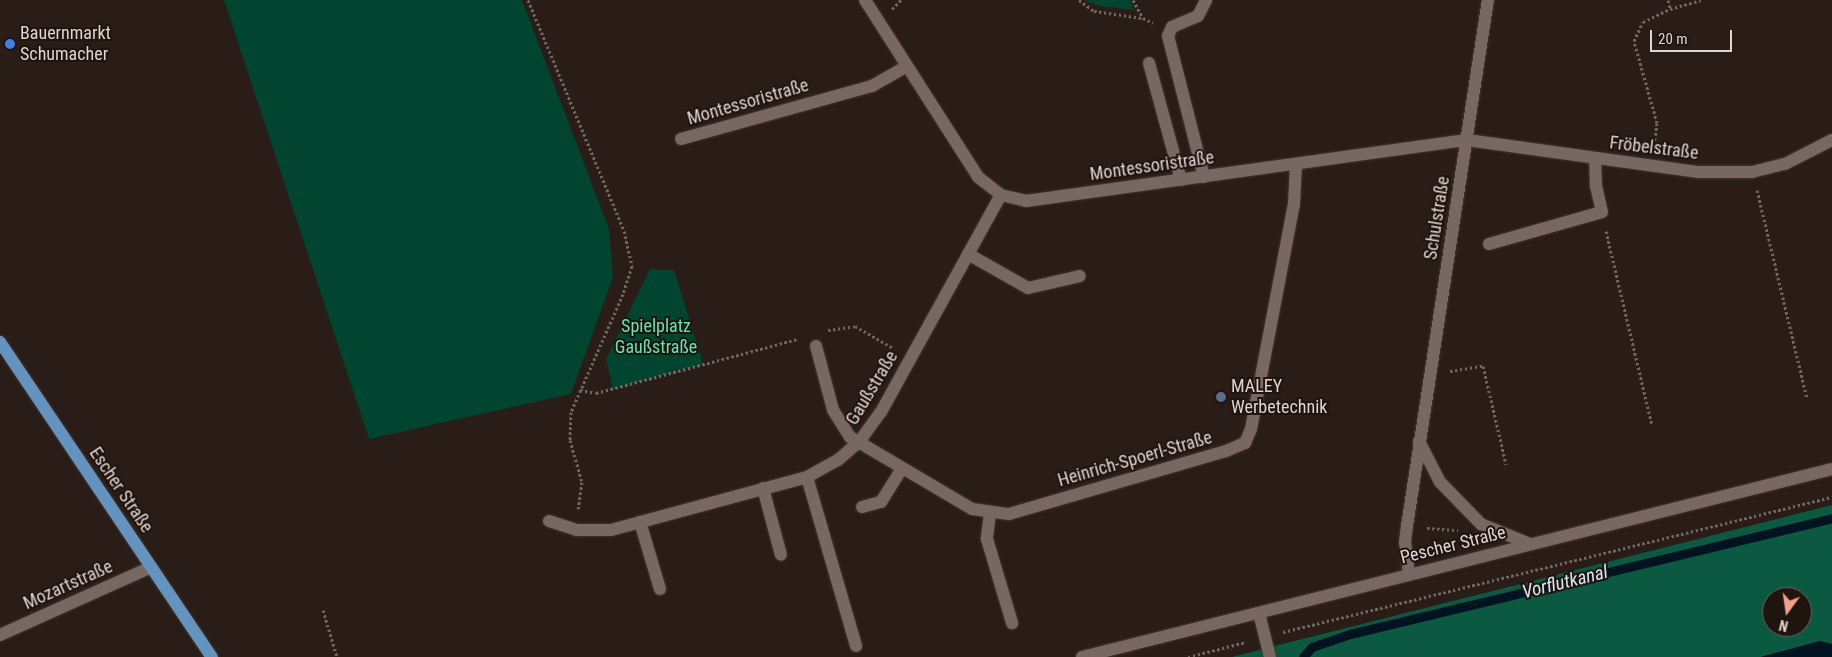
<!DOCTYPE html>
<meta charset="utf-8">
<style>
body{margin:0}
#map{position:relative;width:1832px;height:657px;overflow:hidden;background:#2a1d17;font-family:"Roboto Condensed",sans-serif}
div>[style]{position:absolute}
.green>*{inset:0;background:#014530}
.forest>*{inset:0;background:#0b5940}
.water>*{inset:0;background:#001321}
.stream>*{height:9px;margin:-4.5px;padding:0 4.5px;transform-origin:4.5px;border-radius:4.5px;background:#001321}
.path>*{height:3px;margin-top:-1.5px;transform-origin:0;background:repeating-linear-gradient(90deg,#716560 0 2.5px,transparent 0 5px)}
.roads{filter:drop-shadow(0 0 1px #433834) drop-shadow(0 0 1px #433834)}
.minor>*{height:12px;margin:-6px;padding:0 6px;transform-origin:6px;border-radius:6px;background:#786861}
.major>*{height:12px;margin:-6px;padding:0 6px;transform-origin:6px;border-radius:6px;background:#6493bf}
.dots>*{width:14px;height:14px;translate:-50% -50%;box-sizing:border-box;border:2px solid #20140e;border-radius:50%}
span{translate:-50% -50%;white-space:nowrap;text-align:center;line-height:1.15;-webkit-text-stroke:4px #20140e;paint-order:stroke}
.poi-label{font-size:18px;color:#ded4d0}
.left{translate:0 -50%;text-align:left}
.street-label{font-size:18px;color:#ded4d0}
.park-label{font-size:18px;color:#66e4b2}
.water-label{font-size:19px;color:#d4e6f3;font-style:italic}
.north{position:absolute;left:1762px;top:587px;width:50px;height:50px;box-sizing:border-box;background:#20140e;border:1px solid #6c615c;border-radius:50%;rotate:194deg;font-size:14px;font-weight:700;line-height:20px;text-align:center;color:#ded4d0}
.north::after{content:'';display:block;margin:auto;width:18px;height:22px;background:#f39f85;clip-path:polygon(50% 0,100% 100%,50% 72%,0 100%)}
.scale{position:absolute;left:1650px;top:30px;width:82px;height:22px;box-sizing:border-box;border:2px solid #ded4d0;border-top:0;padding-left:6px;font-size:15px;line-height:18px;white-space:nowrap;color:#ded4d0;-webkit-text-stroke:4px #20140e;paint-order:stroke}
</style>
<div id="map">
<div class="green">
<div style="clip-path:polygon(224px 0,522px 0,609px 229px,613px 277px,571px 394px,369px 439px)"></div>
<div style="clip-path:polygon(1084px 0,1130px 0,1134px 10px,1099px 6px)"></div>
<div style="clip-path:polygon(650px 269px,674px 270px,703px 364px,613px 389px,606px 359px)"></div>
</div>
<div class="forest">
<div style="clip-path:polygon(evenodd,1832px 505px,1832px 644px,1820px 641px,1761px 657px,1232px 657px,1832px 505px,1772px 597px,1802px 597px,1802px 627px,1772px 627px,1772px 597px)"></div>
</div>
<div class="water">
<div style="clip-path:polygon(1820px 641px,1832px 644px,1832px 657px,1761px 657px)"></div>
</div>
<div class="stream">
<div style="left:1303px;top:657px;width:13px;rotate:-48deg"></div>
<div style="left:1312px;top:647px;width:40px;rotate:-18.9deg"></div>
<div style="left:1350px;top:634px;width:496px;rotate:-13.5deg"></div>
</div>
<div class="path">
<div style="left:528px;top:0;width:250px;rotate:67.4deg"></div>
<div style="left:624px;top:231px;width:36px;rotate:77deg"></div>
<div style="left:632px;top:266px;width:29px;rotate:108deg"></div>
<div style="left:623px;top:294px;width:129px;rotate:113.8deg"></div>
<div style="left:571px;top:412px;width:28px;rotate:92deg"></div>
<div style="left:570px;top:440px;width:44px;rotate:74.1deg"></div>
<div style="left:582px;top:482px;width:27px;rotate:98deg"></div>
<div style="left:1079px;top:0;width:19px;rotate:36deg"></div>
<div style="left:1094px;top:11px;width:49px;rotate:8.1deg"></div>
<div style="left:1133px;top:0;width:21px;rotate:61deg"></div>
<div style="left:1143px;top:18px;width:11px;rotate:27deg"></div>
<div style="left:1668px;top:0;width:9px;rotate:77deg"></div>
<div style="left:892px;top:9px;width:13px;rotate:-45deg"></div>
<div style="left:1654px;top:145px;width:22px;rotate:-82deg"></div>
<div style="left:1657px;top:123px;width:85px;rotate:-105.7deg"></div>
<div style="left:1634px;top:41px;width:21px;rotate:-65deg"></div>
<div style="left:1643px;top:22px;width:30px;rotate:-26deg"></div>
<div style="left:1670px;top:9px;width:32px;rotate:-16deg"></div>
<div style="left:1757px;top:190px;width:214px;rotate:76.5deg"></div>
<div style="left:1606px;top:231px;width:199px;rotate:76.7deg"></div>
<div style="left:828px;top:330px;width:27px;rotate:-8deg"></div>
<div style="left:855px;top:326px;width:44px;rotate:30.1deg"></div>
<div style="left:1450px;top:371px;width:33px;rotate:-9deg"></div>
<div style="left:1483px;top:366px;width:101px;rotate:76.8deg"></div>
<div style="left:580px;top:390px;width:16px;rotate:11deg"></div>
<div style="left:596px;top:393px;width:209px;rotate:-15deg"></div>
<div style="left:1427px;top:528px;width:31px;rotate:4deg"></div>
<div style="left:323px;top:610px;width:49px;rotate:73.4deg"></div>
<div style="left:1283px;top:632px;width:565px;rotate:-13.82deg"></div>
<div style="left:1188px;top:657px;width:60px;rotate:-14.5deg"></div>
</div>
<div class="roads">
<div class="minor">
<div style="left:865px;top:0;width:210px;rotate:57.4deg"></div>
<div style="left:978px;top:177px;width:29px;rotate:38deg"></div>
<div style="left:1001px;top:195px;width:26px;rotate:13deg"></div>
<div style="left:1026px;top:201px;width:445px;rotate:-7.9deg"></div>
<div style="left:1467px;top:140px;width:234px;rotate:7.9deg"></div>
<div style="left:1699px;top:172px;width:53px"></div>
<div style="left:1752px;top:172px;width:34px;rotate:-14deg"></div>
<div style="left:1785px;top:164px;width:53px;rotate:-27.1deg"></div>
<div style="left:1149px;top:63px;width:121px;rotate:74.7deg"></div>
<div style="left:681px;top:139px;width:198px;rotate:-15.5deg"></div>
<div style="left:872px;top:86px;width:40px;rotate:-29.7deg"></div>
<div style="left:1204px;top:177px;width:146px;rotate:-104.3deg"></div>
<div style="left:1168px;top:36px;width:10px;rotate:-66deg"></div>
<div style="left:1172px;top:27px;width:28px;rotate:-23deg"></div>
<div style="left:1198px;top:16px;width:18px;rotate:-63deg"></div>
<div style="left:1489px;top:244px;width:117px;rotate:-15.8deg"></div>
<div style="left:1602px;top:212px;width:27px;rotate:-103deg"></div>
<div style="left:1596px;top:186px;width:28px;rotate:-92deg"></div>
<div style="left:968px;top:254px;width:69px;rotate:29.5deg"></div>
<div style="left:1028px;top:288px;width:53px;rotate:-13deg"></div>
<div style="left:816px;top:346px;width:66px;rotate:75.1deg"></div>
<div style="left:833px;top:410px;width:32px;rotate:58deg"></div>
<div style="left:850px;top:437px;width:142px;rotate:30.5deg"></div>
<div style="left:972px;top:509px;width:37px;rotate:8deg"></div>
<div style="left:1009px;top:514px;width:226px;rotate:-16.2deg"></div>
<div style="left:1226px;top:451px;width:21px;rotate:-23deg"></div>
<div style="left:1245px;top:443px;width:15px;rotate:-67deg"></div>
<div style="left:1251px;top:429px;width:229px;rotate:-79.2deg"></div>
<div style="left:1294px;top:204px;width:40px;rotate:-87.1deg"></div>
<div style="left:1419px;top:441px;width:46px;rotate:62.9deg"></div>
<div style="left:1440px;top:482px;width:59px;rotate:45.7deg"></div>
<div style="left:1481px;top:524px;width:53px;rotate:22.2deg"></div>
<div style="left:807px;top:477px;width:176px;rotate:73.8deg"></div>
<div style="left:763px;top:488px;width:69px;rotate:75deg"></div>
<div style="left:862px;top:507px;width:20px;rotate:-15deg"></div>
<div style="left:881px;top:502px;width:40px;rotate:-58deg"></div>
<div style="left:990px;top:513px;width:26px;rotate:97deg"></div>
<div style="left:987px;top:539px;width:88px;rotate:73.4deg"></div>
<div style="left:549px;top:521px;width:28px;rotate:18deg"></div>
<div style="left:576px;top:530px;width:35px"></div>
<div style="left:611px;top:530px;width:203px;rotate:-15.1deg"></div>
<div style="left:807px;top:477px;width:35px;rotate:-29deg"></div>
<div style="left:838px;top:460px;width:28px;rotate:-41deg"></div>
<div style="left:859px;top:442px;width:37px;rotate:-54deg"></div>
<div style="left:881px;top:412px;width:248px;rotate:-61.1deg"></div>
<div style="left:640px;top:522px;width:70px;rotate:73.4deg"></div>
<div style="left:1409px;top:574px;width:32px;rotate:-97deg"></div>
<div style="left:1405px;top:542px;width:16px;rotate:-83deg"></div>
<div style="left:1407px;top:526px;width:532px;rotate:-81.25deg"></div>
<div style="left:1259px;top:613px;width:45px;rotate:76deg"></div>
<div style="left:0;top:635px;width:166px;rotate:-24.2deg"></div>
<div style="left:1082px;top:657px;width:773px;rotate:-14.07deg"></div>
</div>
<div class="major">
<div style="left:0;top:342px;width:380px;rotate:56.1deg"></div>
</div>
</div>
<div class="dots">
<div style="left:10px;top:44px;background:#3f7fe0"></div>
<div style="left:1221px;top:397px;background:#5c6f8a"></div>
</div>
<div class="poi-label">
<span class="left" style="left:20px;top:44px">Bauernmarkt<br>Schumacher</span>
<span class="left" style="left:1231px;top:397px">MALEY<br>Werbetechnik</span>
</div>
<div class="street-label">
<span style="left:748px;top:102px;rotate:-16deg">Montessoristraße</span>
<span style="left:1654px;top:148px;rotate:7deg">Fröbelstraße</span>
<span style="left:1152px;top:166px;rotate:-8deg">Montessoristraße</span>
<span style="left:1437px;top:218px;rotate:-81deg">Schulstraße</span>
<span style="left:872px;top:388px;rotate:-59deg">Gaußstraße</span>
<span style="left:1135px;top:459px;rotate:-16deg">Heinrich-Spoerl-Straße</span>
<span style="left:121px;top:490px;rotate:56deg">Escher Straße</span>
<span style="left:1453px;top:545px;rotate:-14deg">Pescher Straße</span>
<span style="left:68px;top:585px;rotate:-24deg">Mozartstraße</span>
</div>
<div class="park-label">
<span style="left:656px;top:337px">Spielplatz<br>Gaußstraße</span>
</div>
<div class="water-label">
<span style="left:1565px;top:582px;rotate:-14deg">Vorflutkanal</span>
</div>
<div class="north">N</div>
<div class="scale">20 m</div>
</div>
